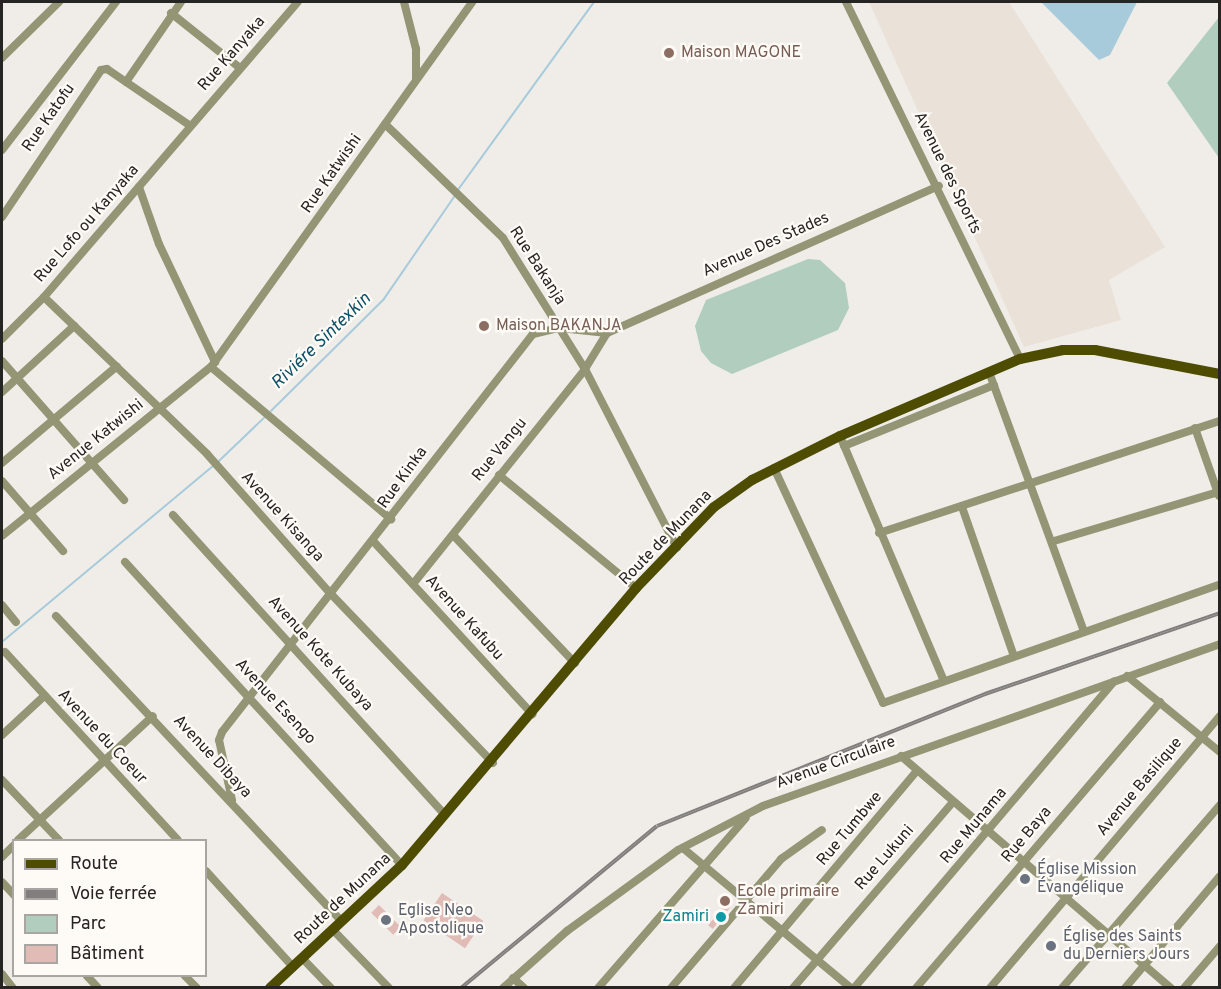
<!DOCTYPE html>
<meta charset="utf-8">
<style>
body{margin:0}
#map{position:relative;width:1221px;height:989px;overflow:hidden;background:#f0ede9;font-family:Overpass,sans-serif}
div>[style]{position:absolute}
.built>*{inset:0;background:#eae1d8}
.green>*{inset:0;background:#b0cdbe}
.water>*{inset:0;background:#a8cbdb}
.stream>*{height:1.5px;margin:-0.75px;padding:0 0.75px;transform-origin:0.75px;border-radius:0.75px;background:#a8cbdb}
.building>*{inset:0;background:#e1bcb6;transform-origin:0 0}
.minor>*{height:8px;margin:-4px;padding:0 4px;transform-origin:4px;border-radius:4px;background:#949574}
.major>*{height:10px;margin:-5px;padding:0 5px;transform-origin:5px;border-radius:5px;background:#4d4c00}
.rail>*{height:4px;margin-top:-2px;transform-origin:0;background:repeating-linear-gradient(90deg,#fefaf6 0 4.5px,#817f7d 0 9px);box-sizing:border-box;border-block:2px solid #817f7d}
.dots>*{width:16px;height:16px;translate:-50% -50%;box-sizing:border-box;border:3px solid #fefaf6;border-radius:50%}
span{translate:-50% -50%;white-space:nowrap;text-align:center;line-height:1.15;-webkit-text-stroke:4.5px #fefaf6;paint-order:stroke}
.education-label{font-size:16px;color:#785e54}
.left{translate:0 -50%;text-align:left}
.street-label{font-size:16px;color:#262524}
.worship-label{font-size:16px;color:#5b616d}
.culture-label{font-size:16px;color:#0d838f}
.right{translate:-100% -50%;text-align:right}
.water-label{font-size:18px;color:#0d5168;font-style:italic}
.frame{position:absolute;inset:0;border:3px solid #262524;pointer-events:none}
.legend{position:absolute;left:12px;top:839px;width:195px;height:138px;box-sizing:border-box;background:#fefaf6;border:2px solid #a8a5a2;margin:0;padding:8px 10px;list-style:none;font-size:18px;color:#262524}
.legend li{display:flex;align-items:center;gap:12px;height:30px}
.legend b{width:30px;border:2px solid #a8a5a2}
</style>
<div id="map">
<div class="built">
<div style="clip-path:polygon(869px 2px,1009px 2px,1165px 247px,1109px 280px,1121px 320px,1024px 347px)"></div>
</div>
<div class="green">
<div style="clip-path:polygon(1219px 17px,1219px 158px,1167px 83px)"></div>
<div style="clip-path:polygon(808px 259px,820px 260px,845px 283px,849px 308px,838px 330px,732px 374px,711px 363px,701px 351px,695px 326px,706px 300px)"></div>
</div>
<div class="water">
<div style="clip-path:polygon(1041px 2px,1137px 2px,1110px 55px,1099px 60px)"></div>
</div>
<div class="stream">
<div style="left:458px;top:190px;width:232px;rotate:-54.1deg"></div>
<div style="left:271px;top:411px;width:159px;rotate:-44.7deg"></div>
<div style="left:384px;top:299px;width:124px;rotate:-55.5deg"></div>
<div style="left:219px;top:461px;width:64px;rotate:-43.7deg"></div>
<div style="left:2px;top:642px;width:275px;rotate:-39.8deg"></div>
</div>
<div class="building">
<div style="left:442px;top:893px;width:50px;height:33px;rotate:34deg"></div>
<div style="left:727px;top:902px;width:6px;height:30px;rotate:39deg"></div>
<div style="left:379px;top:905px;width:31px;height:11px;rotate:45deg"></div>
</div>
<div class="minor">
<div style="left:404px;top:2px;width:49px;rotate:75.7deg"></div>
<div style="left:416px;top:49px;width:30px;rotate:90deg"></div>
<div style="left:846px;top:2px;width:397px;rotate:64deg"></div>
<div style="left:171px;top:13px;width:88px;rotate:38.6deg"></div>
<div style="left:2px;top:58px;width:80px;rotate:-44.5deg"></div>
<div style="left:126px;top:82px;width:97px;rotate:-55.5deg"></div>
<div style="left:385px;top:124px;width:164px;rotate:44deg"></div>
<div style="left:503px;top:238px;width:155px;rotate:58deg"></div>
<div style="left:585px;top:369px;width:201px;rotate:62.8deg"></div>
<div style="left:2px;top:150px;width:187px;rotate:-52.4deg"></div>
<div style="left:139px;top:187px;width:60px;rotate:70.7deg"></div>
<div style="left:159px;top:244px;width:131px;rotate:64.6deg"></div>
<div style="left:2px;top:217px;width:177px;rotate:-56deg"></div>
<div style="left:101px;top:70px;width:6px;rotate:-9deg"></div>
<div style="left:107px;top:69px;width:99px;rotate:34.3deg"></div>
<div style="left:44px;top:297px;width:226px;rotate:43.9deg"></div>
<div style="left:207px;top:454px;width:187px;rotate:48.5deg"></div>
<div style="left:331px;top:594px;width:234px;rotate:46.2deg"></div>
<div style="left:2px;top:339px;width:59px;rotate:-45deg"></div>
<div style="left:44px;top:297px;width:389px;rotate:-49.3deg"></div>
<div style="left:2px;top:361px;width:185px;rotate:48.7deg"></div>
<div style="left:211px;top:367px;width:236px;rotate:40.2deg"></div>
<div style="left:989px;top:372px;width:276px;rotate:69.9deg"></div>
<div style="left:2px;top:392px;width:98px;rotate:-42.5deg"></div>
<div style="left:1195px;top:428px;width:72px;rotate:70.6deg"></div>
<div style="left:840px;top:436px;width:266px;rotate:67deg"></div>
<div style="left:844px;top:446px;width:162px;rotate:-22.1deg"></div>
<div style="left:2px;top:463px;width:150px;rotate:-40.1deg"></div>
<div style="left:774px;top:468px;width:259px;rotate:65.1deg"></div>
<div style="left:883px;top:703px;width:357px;rotate:-19.4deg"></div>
<div style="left:499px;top:475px;width:178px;rotate:39.5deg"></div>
<div style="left:2px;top:481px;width:93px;rotate:48.9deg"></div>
<div style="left:962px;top:507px;width:158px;rotate:70.8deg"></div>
<div style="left:173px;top:515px;width:404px;rotate:47.8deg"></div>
<div style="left:879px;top:533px;width:359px;rotate:-18.2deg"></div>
<div style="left:453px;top:535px;width:177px;rotate:46.4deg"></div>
<div style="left:2px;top:536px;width:269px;rotate:-39deg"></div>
<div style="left:211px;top:367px;width:449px;rotate:-54.4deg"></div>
<div style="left:1054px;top:541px;width:171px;rotate:-16.6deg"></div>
<div style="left:374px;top:542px;width:234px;rotate:47.4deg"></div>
<div style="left:125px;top:562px;width:411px;rotate:47.6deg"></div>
<div style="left:413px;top:584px;width:275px;rotate:-51.3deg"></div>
<div style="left:585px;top:369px;width:42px;rotate:-58.6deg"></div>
<div style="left:2px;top:605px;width:22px;rotate:51deg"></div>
<div style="left:56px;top:616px;width:417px;rotate:46.9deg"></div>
<div style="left:5px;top:652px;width:255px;rotate:47.4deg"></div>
<div style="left:1127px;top:676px;width:120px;rotate:39.3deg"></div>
<div style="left:2px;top:735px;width:56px;rotate:-42.8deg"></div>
<div style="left:901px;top:756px;width:356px;rotate:40.7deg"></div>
<div style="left:2px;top:780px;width:83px;rotate:46.5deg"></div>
<div style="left:232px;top:800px;width:61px;rotate:-102.2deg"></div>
<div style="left:219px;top:740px;width:9px;rotate:-69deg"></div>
<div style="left:222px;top:732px;width:505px;rotate:-52deg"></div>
<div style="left:533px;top:334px;width:28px;rotate:-13deg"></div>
<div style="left:560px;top:328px;width:47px;rotate:6.1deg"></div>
<div style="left:607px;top:333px;width:363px;rotate:-23.9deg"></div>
<div style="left:18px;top:840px;width:183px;rotate:-42.6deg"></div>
<div style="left:684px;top:849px;width:217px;rotate:39.8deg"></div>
<div style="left:2px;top:857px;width:17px;rotate:-45deg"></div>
<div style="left:206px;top:871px;width:130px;rotate:47.8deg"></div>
<div style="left:2px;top:882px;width:18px;rotate:47deg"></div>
<div style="left:333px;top:930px;width:81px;rotate:46deg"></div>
<div style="left:302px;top:958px;width:42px;rotate:46deg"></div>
<div style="left:2px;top:974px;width:18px;rotate:52deg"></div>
<div style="left:87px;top:976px;width:16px;rotate:47deg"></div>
<div style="left:185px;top:976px;width:17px;rotate:45deg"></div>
<div style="left:513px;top:978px;width:15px;rotate:42deg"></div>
<div style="left:503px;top:988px;width:86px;rotate:-41.7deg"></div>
<div style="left:567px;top:931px;width:137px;rotate:-36.1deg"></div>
<div style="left:678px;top:850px;width:96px;rotate:-27.4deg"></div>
<div style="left:763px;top:806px;width:485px;rotate:-19.5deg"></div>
<div style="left:598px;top:988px;width:225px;rotate:-49deg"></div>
<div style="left:671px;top:988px;width:170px;rotate:-49.5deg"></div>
<div style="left:781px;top:859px;width:50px;rotate:-35.3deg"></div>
<div style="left:734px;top:988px;width:284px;rotate:-49.9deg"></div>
<div style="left:793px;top:988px;width:245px;rotate:-49.3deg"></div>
<div style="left:854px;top:988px;width:402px;rotate:-49.7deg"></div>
<div style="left:916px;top:988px;width:376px;rotate:-49.5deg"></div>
<div style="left:990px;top:988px;width:356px;rotate:-49.8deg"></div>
<div style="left:1062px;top:988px;width:242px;rotate:-49.2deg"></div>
<div style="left:1125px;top:988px;width:147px;rotate:-49.7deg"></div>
<div style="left:1184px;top:988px;width:55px;rotate:-49.4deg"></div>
</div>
<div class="major">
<div style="left:270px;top:988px;width:180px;rotate:-43deg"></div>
<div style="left:402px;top:865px;width:363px;rotate:-49.8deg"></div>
<div style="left:636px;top:588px;width:112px;rotate:-46.1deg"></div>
<div style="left:714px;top:507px;width:47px;rotate:-35.4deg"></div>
<div style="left:752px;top:480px;width:98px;rotate:-26.6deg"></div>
<div style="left:840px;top:436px;width:196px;rotate:-23.2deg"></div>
<div style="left:1020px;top:359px;width:44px;rotate:-11.8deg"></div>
<div style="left:1063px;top:350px;width:32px"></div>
<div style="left:1095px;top:350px;width:127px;rotate:10.9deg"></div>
</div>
<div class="rail">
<div style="left:461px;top:988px;width:254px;rotate:-39.6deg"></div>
<div style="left:657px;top:826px;width:354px;rotate:-21.9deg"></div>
<div style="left:985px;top:694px;width:249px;rotate:-19deg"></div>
</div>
<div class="dots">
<div style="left:669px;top:53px;background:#8d6e63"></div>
<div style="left:484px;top:326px;background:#8d6e63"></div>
<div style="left:1025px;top:879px;background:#6b7280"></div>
<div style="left:725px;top:901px;background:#8d6e63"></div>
<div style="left:721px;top:917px;background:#0f9aa8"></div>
<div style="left:386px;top:920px;background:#6b7280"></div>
<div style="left:1051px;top:946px;background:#6b7280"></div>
</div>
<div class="education-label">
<span class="left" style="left:681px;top:53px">Maison MAGONE</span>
<span class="left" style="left:496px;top:326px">Maison BAKANJA</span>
<span class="left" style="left:737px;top:901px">Ecole primaire<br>Zamiri</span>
</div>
<div class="street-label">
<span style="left:232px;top:54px;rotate:-49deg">Rue Kanyaka</span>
<span style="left:49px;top:118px;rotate:-55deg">Rue Katofu</span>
<span style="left:947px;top:173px;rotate:64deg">Avenue des Sports</span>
<span style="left:332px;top:174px;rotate:-55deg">Rue Katwishi</span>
<span style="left:87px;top:224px;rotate:-49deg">Rue Lofo ou Kanyaka</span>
<span style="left:766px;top:245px;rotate:-24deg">Avenue Des Stades</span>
<span style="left:537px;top:266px;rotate:57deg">Rue Bakanja</span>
<span style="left:96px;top:440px;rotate:-39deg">Avenue Katwishi</span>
<span style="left:500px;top:450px;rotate:-51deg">Rue Vangu</span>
<span style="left:403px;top:478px;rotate:-54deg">Rue Kinka</span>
<span style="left:282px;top:517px;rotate:48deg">Avenue Kisanga</span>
<span style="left:666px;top:538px;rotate:-46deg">Route de Munana</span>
<span style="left:464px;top:618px;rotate:48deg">Avenue Kafubu</span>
<span style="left:320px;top:654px;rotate:48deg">Avenue Kote Kubaya</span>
<span style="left:275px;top:702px;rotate:47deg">Avenue Esengo</span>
<span style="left:102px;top:737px;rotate:47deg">Avenue du Coeur</span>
<span style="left:212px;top:757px;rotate:47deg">Avenue Dibaya</span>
<span style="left:836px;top:763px;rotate:-20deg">Avenue Circulaire</span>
<span style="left:1140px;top:787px;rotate:-50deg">Avenue Basilique</span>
<span style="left:974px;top:826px;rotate:-50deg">Rue Munama</span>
<span style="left:850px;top:829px;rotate:-50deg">Rue Tumbwe</span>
<span style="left:1027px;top:835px;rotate:-50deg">Rue Baya</span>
<span style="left:885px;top:858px;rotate:-49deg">Rue Lukuni</span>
<span style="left:343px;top:899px;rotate:-43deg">Route de Munana</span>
</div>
<div class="worship-label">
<span class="left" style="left:1037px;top:879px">Église Mission<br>Évangélique</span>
<span class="left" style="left:398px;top:920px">Eglise Neo<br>Apostolique</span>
<span class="left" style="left:1063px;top:946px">Église des Saints<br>du Derniers Jours</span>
</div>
<div class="culture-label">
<span class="right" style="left:709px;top:917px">Zamiri</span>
</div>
<div class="water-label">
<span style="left:322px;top:342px;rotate:-44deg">Riviére Sintexkin</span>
</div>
<div class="frame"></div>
<ul class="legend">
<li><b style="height:8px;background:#4d4c00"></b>Route</li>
<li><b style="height:8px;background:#817f7d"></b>Voie ferrée</li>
<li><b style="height:16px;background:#b0cdbe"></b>Parc</li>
<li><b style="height:16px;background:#e1bcb6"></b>Bâtiment</li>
</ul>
</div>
